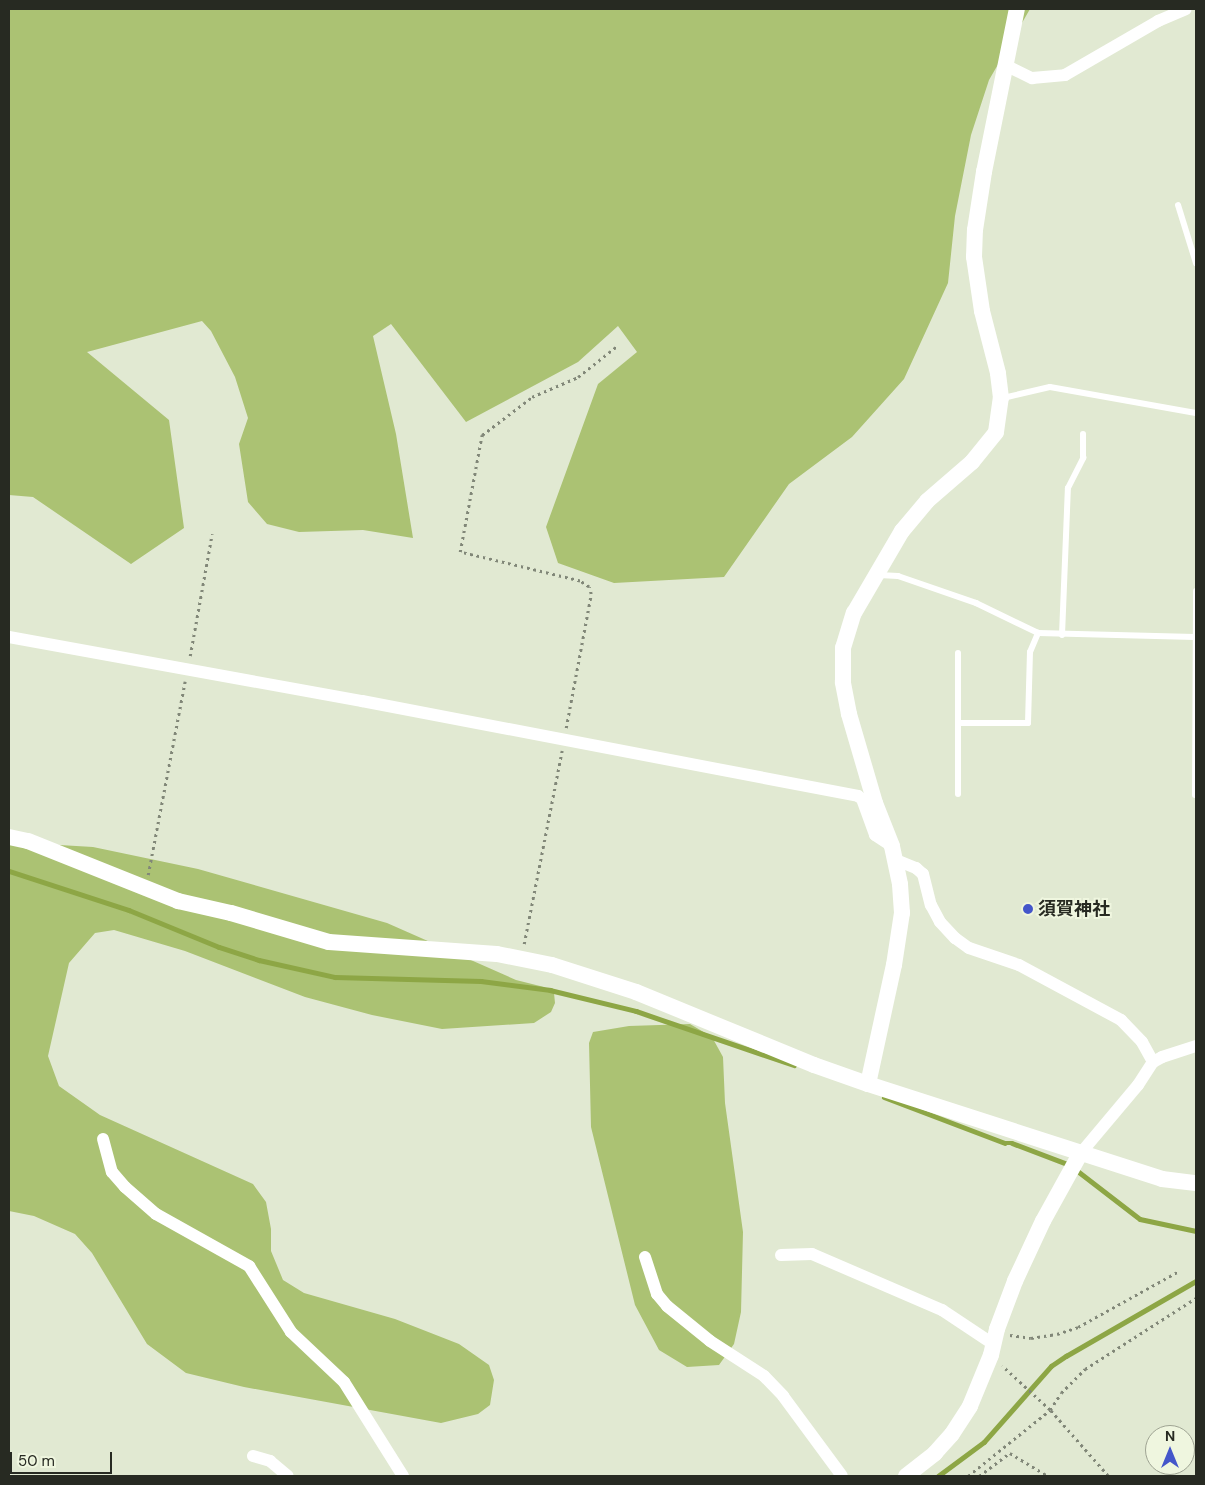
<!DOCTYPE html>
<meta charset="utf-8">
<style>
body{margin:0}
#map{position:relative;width:1205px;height:1485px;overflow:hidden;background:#e1e9d2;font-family:"DM Sans","Noto Sans JP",sans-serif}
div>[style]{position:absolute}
.green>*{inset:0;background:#abc273}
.stream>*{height:4.5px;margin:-2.25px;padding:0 2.25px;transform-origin:2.25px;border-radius:2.25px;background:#8da645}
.path>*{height:2.5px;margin-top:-1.25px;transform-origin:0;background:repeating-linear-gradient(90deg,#818778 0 2.5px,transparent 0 6.5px)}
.service>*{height:6px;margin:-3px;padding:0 3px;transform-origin:3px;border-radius:3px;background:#fff}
.minor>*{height:12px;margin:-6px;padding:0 6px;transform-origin:6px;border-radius:6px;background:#fff}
.tertiary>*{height:16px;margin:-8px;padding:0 8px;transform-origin:8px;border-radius:8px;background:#fff}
.dots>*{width:14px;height:14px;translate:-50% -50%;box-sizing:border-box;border:2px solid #eff6df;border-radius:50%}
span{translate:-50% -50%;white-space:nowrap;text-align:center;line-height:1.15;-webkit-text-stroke:4px #eff6df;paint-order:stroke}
.poi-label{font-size:18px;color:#272a22;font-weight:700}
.left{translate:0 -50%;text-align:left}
.frame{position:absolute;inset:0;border:10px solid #272a22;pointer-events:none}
.north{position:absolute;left:1145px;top:1425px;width:50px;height:50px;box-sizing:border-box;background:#eff6df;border:1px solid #9fa493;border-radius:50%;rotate:0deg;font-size:14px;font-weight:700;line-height:20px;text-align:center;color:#272a22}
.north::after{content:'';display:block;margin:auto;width:18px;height:22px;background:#4456ca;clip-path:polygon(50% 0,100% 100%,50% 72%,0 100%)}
.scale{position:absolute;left:10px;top:1452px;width:102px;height:22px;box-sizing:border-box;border:2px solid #272a22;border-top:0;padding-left:6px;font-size:15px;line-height:18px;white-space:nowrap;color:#272a22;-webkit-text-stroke:4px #eff6df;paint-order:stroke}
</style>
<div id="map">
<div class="green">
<div style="clip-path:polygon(9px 9px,1030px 9px,989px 80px,971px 135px,955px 216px,948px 283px,904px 379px,852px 437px,789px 484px,724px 577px,614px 583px,558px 563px,546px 527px,598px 384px,637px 352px,618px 326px,578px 362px,466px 422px,391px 324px,373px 336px,396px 434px,413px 538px,363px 530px,299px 532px,267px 524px,248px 502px,239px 444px,248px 418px,235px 377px,211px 331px,202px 321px,87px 352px,169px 420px,184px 528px,131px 564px,33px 497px,9px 495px)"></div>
<div style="clip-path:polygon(9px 842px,93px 847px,198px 869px,387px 923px,516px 980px,544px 987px,554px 993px,555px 1003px,551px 1012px,534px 1023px,442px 1029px,372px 1015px,305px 997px,185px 951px,114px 930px,95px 933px,69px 963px,48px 1056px,59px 1086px,100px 1115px,253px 1184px,266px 1202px,271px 1229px,271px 1251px,283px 1280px,304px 1293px,395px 1319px,459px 1344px,489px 1365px,494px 1380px,490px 1405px,478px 1414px,441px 1423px,244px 1387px,186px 1373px,147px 1344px,92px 1253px,75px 1234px,34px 1216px,9px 1211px)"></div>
<div style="clip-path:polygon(690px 1024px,712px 1037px,723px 1057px,725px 1103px,743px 1232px,741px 1312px,734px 1344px,719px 1365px,687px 1367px,659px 1350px,635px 1305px,591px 1127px,589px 1043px,593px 1032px,629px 1026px)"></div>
</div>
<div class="stream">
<div style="left:9px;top:871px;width:126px;rotate:18deg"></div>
<div style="left:129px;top:910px;width:97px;rotate:22.3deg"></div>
<div style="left:219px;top:947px;width:42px;rotate:18deg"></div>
<div style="left:259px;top:960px;width:78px;rotate:12.6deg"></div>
<div style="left:335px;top:977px;width:146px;rotate:1.6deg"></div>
<div style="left:481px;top:981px;width:70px;rotate:7.4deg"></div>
<div style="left:550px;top:990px;width:89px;rotate:13.7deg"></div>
<div style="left:636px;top:1011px;width:167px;rotate:18.9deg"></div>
<div style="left:884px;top:1097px;width:129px;rotate:20.8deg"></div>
<div style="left:1005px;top:1143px;width:7px"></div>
<div style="left:1012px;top:1143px;width:62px;rotate:20.8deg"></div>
<div style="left:1070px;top:1165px;width:88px;rotate:37.6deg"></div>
<div style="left:1140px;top:1219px;width:57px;rotate:12.1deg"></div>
<div style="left:938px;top:1476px;width:57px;rotate:-36.5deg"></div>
<div style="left:984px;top:1442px;width:101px;rotate:-48.6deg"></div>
<div style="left:1051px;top:1366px;width:18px;rotate:-34deg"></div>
<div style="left:1066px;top:1356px;width:150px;rotate:-30deg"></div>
</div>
<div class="path">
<div style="left:190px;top:656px;width:124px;rotate:-79.8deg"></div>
<div style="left:566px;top:728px;width:136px;rotate:-79.4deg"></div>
<div style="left:591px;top:594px;width:7px;rotate:-106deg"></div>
<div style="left:589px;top:587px;width:11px;rotate:-146deg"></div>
<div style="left:580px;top:581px;width:123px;rotate:-166.4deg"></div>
<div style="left:460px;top:552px;width:119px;rotate:-79.4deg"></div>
<div style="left:482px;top:435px;width:63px;rotate:-37.2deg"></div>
<div style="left:532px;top:397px;width:50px;rotate:-23.5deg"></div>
<div style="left:578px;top:377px;width:50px;rotate:-38.5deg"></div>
<div style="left:148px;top:875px;width:197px;rotate:-79.2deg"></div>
<div style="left:524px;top:944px;width:197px;rotate:-78.9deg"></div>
<div style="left:1010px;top:1335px;width:21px;rotate:8deg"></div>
<div style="left:1031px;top:1338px;width:26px;rotate:-9deg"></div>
<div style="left:1057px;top:1334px;width:22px;rotate:-18deg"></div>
<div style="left:1078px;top:1327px;width:115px;rotate:-29deg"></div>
<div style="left:968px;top:1476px;width:105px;rotate:-38.8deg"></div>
<div style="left:1050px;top:1410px;width:65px;rotate:-137.5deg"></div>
<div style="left:979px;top:1476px;width:39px;rotate:-37deg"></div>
<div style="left:1010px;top:1453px;width:44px;rotate:31.2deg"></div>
<div style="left:1108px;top:1476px;width:88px;rotate:-131.3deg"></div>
<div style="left:1050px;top:1410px;width:20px;rotate:-57deg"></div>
<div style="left:1061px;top:1393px;width:34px;rotate:-45deg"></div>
<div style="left:1085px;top:1369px;width:132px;rotate:-32.6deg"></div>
</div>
<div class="service">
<div style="left:1178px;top:205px;width:61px;rotate:72.8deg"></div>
<div style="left:1003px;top:398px;width:48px;rotate:-13.2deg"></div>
<div style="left:1050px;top:387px;width:148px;rotate:10.1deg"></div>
<div style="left:879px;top:575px;width:19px;rotate:3deg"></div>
<div style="left:898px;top:576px;width:83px;rotate:19.1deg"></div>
<div style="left:976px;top:603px;width:69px;rotate:25.8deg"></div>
<div style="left:1038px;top:633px;width:157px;rotate:1.5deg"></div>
<div style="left:1062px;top:635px;width:147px;rotate:-87.7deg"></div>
<div style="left:1068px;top:488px;width:34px;rotate:-63deg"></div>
<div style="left:1083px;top:458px;width:24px;rotate:-90deg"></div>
<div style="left:958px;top:653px;width:141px;rotate:90deg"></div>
<div style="left:958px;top:723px;width:70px"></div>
<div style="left:1028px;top:723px;width:71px;rotate:-88.4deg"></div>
<div style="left:1030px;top:652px;width:21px;rotate:-67deg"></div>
<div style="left:1195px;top:795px;width:204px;rotate:-89.7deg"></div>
</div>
<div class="minor">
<div style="left:1007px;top:66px;width:28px;rotate:26deg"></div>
<div style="left:1032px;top:78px;width:33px;rotate:-5deg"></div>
<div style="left:1065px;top:75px;width:108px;rotate:-30.1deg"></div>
<div style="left:1158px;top:21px;width:30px;rotate:-23deg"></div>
<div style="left:9px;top:637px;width:359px;rotate:10.3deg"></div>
<div style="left:362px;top:701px;width:505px;rotate:10.84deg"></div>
<div style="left:858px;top:796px;width:5px;rotate:37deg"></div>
<div style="left:862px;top:799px;width:38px;rotate:70deg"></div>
<div style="left:875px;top:835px;width:20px;rotate:33deg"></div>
<div style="left:896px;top:860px;width:22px;rotate:22deg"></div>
<div style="left:916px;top:868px;width:9px;rotate:41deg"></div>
<div style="left:923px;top:874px;width:32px;rotate:76deg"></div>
<div style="left:931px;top:905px;width:19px;rotate:62deg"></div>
<div style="left:940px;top:922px;width:22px;rotate:47deg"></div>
<div style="left:955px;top:938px;width:17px;rotate:36deg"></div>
<div style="left:969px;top:948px;width:53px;rotate:18.8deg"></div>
<div style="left:1019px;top:965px;width:116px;rotate:28.3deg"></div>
<div style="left:1121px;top:1020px;width:30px;rotate:46deg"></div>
<div style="left:1142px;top:1042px;width:23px;rotate:61deg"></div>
<div style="left:103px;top:1139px;width:34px;rotate:75deg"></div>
<div style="left:112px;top:1172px;width:20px;rotate:49deg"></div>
<div style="left:125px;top:1187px;width:41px;rotate:41.1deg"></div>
<div style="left:156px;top:1214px;width:107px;rotate:29.2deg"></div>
<div style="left:249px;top:1266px;width:78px;rotate:57.5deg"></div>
<div style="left:291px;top:1332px;width:73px;rotate:43.3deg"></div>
<div style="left:344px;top:1382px;width:111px;rotate:57.9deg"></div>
<div style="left:1080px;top:1154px;width:90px;rotate:-50deg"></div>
<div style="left:1138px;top:1085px;width:27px;rotate:-57deg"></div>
<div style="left:1153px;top:1062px;width:10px;rotate:-29deg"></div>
<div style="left:1162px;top:1057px;width:36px;rotate:-18deg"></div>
<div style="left:781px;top:1255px;width:31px;rotate:-2deg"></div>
<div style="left:812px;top:1254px;width:142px;rotate:23.3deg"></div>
<div style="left:942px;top:1310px;width:61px;rotate:33.7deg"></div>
<div style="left:645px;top:1257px;width:39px;rotate:72deg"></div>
<div style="left:657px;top:1294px;width:16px;rotate:50deg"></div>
<div style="left:667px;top:1306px;width:55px;rotate:39.1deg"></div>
<div style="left:710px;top:1341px;width:64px;rotate:32.9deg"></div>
<div style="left:764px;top:1376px;width:28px;rotate:46deg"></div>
<div style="left:783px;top:1396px;width:99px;rotate:53.6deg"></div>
<div style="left:253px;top:1456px;width:18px;rotate:16deg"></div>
<div style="left:270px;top:1461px;width:23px;rotate:40deg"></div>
</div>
<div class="tertiary">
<div style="left:9px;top:837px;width:19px;rotate:12deg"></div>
<div style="left:28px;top:841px;width:162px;rotate:21.8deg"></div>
<div style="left:178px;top:901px;width:54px;rotate:12.8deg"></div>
<div style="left:231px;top:913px;width:102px;rotate:16.5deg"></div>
<div style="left:329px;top:942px;width:168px;rotate:4.1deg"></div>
<div style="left:497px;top:954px;width:56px;rotate:11.3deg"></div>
<div style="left:552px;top:965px;width:88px;rotate:17.8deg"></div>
<div style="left:636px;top:992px;width:192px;rotate:22.3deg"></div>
<div style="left:814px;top:1065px;width:57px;rotate:19.4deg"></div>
<div style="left:868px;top:1084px;width:309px;rotate:17.9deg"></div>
<div style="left:1162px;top:1179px;width:34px;rotate:7deg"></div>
<div style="left:868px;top:1084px;width:122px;rotate:-77.7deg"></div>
<div style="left:894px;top:965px;width:53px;rotate:-81.3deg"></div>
<div style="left:902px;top:913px;width:29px;rotate:-94deg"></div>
<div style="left:900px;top:884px;width:39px;rotate:-102deg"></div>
<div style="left:892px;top:846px;width:46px;rotate:-111.6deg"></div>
<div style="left:875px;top:803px;width:93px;rotate:-106.3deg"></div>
<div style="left:849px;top:714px;width:33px;rotate:-101deg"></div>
<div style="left:843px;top:682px;width:34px;rotate:-90deg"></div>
<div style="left:843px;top:648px;width:37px;rotate:-73deg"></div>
<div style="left:854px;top:613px;width:95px;rotate:-59.7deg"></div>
<div style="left:902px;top:531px;width:39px;rotate:-50deg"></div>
<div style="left:927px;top:501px;width:60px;rotate:-40.9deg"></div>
<div style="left:972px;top:462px;width:38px;rotate:-51deg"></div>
<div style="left:996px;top:432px;width:34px;rotate:-82deg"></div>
<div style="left:1001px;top:398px;width:25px;rotate:-97deg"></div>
<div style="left:998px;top:373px;width:64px;rotate:-104.5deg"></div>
<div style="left:982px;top:311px;width:55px;rotate:-98.4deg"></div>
<div style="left:974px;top:257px;width:27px;rotate:-88deg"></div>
<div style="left:975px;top:230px;width:59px;rotate:-81.2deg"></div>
<div style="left:984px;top:172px;width:166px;rotate:-78.6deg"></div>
<div style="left:906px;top:1476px;width:37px;rotate:-38deg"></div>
<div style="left:935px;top:1453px;width:25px;rotate:-48deg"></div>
<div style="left:952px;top:1434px;width:33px;rotate:-57deg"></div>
<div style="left:970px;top:1406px;width:55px;rotate:-67.6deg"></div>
<div style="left:991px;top:1355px;width:27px;rotate:-77deg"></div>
<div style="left:997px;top:1329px;width:51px;rotate:-69.4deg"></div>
<div style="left:1015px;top:1281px;width:66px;rotate:-65deg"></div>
<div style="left:1043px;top:1221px;width:77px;rotate:-61.1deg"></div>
</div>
<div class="dots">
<div style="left:1028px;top:909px;background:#4456ca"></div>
</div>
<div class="poi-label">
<span class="left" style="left:1038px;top:909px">須賀神社</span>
</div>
<div class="frame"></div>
<div class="north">N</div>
<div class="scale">50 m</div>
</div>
